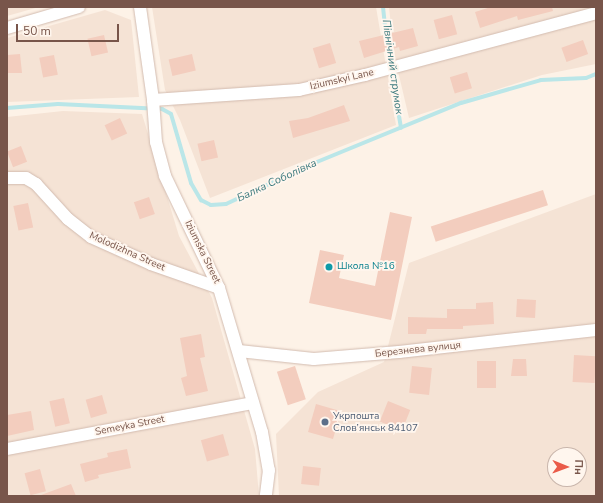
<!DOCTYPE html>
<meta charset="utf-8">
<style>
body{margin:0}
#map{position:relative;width:603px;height:503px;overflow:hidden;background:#fdf2e7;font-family:"Nunito Sans",sans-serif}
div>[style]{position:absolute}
.residential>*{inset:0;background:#f5e3d5}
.stream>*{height:4px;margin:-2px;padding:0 2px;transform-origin:2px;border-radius:2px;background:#bae6e8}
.building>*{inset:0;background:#f3cdbe;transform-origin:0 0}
.roads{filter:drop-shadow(0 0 1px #d2bbaf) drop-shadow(0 0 1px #d2bbaf)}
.street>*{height:12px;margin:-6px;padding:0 6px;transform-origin:6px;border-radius:6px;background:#fff}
.dots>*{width:11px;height:11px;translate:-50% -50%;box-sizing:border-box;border:2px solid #fff6ee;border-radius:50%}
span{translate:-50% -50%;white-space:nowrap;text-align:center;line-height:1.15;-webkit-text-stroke:3.5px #fff6ee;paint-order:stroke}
.street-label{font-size:10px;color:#78554a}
.culture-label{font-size:10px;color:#0d838f}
.left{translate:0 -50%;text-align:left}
.service-label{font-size:10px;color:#4e5e75}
.water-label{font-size:11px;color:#3c7a7e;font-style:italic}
.frame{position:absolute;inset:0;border:8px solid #78554a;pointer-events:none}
.north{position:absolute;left:547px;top:447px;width:40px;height:40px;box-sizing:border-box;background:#fff6ee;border:1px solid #c9b6ac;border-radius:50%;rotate:91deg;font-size:11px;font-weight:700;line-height:16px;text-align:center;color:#78554a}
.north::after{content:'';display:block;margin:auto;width:14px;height:18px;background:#ea5b49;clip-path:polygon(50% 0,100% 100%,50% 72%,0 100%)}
.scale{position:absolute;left:16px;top:24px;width:103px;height:18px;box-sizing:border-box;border:2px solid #78554a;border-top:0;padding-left:5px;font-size:12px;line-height:14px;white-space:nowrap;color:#78554a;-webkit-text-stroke:3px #fff6ee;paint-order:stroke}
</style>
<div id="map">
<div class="residential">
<div style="clip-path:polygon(7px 7px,39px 7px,7px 16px)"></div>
<div style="clip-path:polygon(152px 7px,376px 7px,396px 125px,210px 198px,180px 120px,165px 90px)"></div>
<div style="clip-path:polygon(389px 7px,596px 7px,596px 64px,542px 75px,409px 118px,394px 54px)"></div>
<div style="clip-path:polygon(105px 10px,131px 20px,139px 97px,7px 102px,7px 38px)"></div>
<div style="clip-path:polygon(63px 111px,142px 114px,179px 236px,212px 298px,255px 449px,259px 496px,7px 496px,7px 117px)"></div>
<div style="clip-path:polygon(evenodd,596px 194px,596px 496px,279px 496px,276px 434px,318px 392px,384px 362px,409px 263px,596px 194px,555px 455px,579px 455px,579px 479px,555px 479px,555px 455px)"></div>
</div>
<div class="stream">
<div style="left:383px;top:7px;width:31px;rotate:84deg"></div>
<div style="left:387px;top:45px;width:84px;rotate:80.4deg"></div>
<div style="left:7px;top:108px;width:51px;rotate:-4.5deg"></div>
<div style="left:58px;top:104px;width:104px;rotate:2.8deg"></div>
<div style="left:162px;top:109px;width:10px;rotate:29deg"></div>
<div style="left:171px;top:114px;width:72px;rotate:73.8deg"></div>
<div style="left:191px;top:183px;width:20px;rotate:60deg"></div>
<div style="left:201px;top:200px;width:11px;rotate:27deg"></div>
<div style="left:211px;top:205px;width:15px;rotate:-4deg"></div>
<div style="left:226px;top:204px;width:95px;rotate:-24.9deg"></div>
<div style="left:312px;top:164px;width:161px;rotate:-22.3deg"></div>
<div style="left:461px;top:103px;width:83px;rotate:-16deg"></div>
<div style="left:541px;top:80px;width:45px;rotate:-2.5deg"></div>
<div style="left:586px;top:78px;width:11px;rotate:-22deg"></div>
</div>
<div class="building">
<div style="clip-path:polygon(491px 7px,552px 7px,553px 11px,518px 20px,517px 16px,480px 28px,475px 12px)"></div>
<div style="left:452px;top:15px;width:20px;height:19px;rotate:75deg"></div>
<div style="clip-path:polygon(413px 28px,418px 46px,400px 51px,399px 47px,364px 58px,359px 41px)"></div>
<div style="left:104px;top:35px;width:18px;height:17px;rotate:77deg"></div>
<div style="left:583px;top:40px;width:15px;height:23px;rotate:70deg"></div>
<div style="left:330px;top:43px;width:21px;height:18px;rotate:73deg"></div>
<div style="clip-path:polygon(20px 54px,22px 73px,7px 73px,7px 55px)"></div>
<div style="left:192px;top:54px;width:17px;height:24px;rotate:77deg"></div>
<div style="left:54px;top:55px;width:20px;height:15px;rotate:79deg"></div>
<div style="left:467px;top:72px;width:17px;height:18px;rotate:73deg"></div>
<div style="clip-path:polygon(344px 105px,350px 121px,293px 138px,289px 121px,308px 118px)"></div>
<div style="left:120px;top:118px;width:17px;height:17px;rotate:65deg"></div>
<div style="left:214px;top:140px;width:18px;height:17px;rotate:77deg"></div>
<div style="left:21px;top:146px;width:17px;height:15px;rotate:69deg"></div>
<div style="left:543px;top:190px;width:16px;height:118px;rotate:72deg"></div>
<div style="left:149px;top:197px;width:18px;height:16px;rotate:71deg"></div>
<div style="left:28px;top:203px;width:25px;height:15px;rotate:78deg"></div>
<div style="clip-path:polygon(390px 212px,412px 217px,391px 320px,309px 303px,320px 250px,344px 255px,339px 278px,375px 286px)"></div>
<div style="left:517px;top:299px;width:19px;height:18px;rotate:3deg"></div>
<div style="clip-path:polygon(493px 302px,494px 324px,463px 326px,463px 329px,427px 329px,426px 334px,408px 334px,408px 317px,447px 318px,447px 309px,476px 309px,476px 303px)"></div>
<div style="clip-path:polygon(201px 334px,205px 357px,200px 358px,208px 391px,186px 396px,181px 378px,187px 376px,180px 338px)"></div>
<div style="left:574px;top:355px;width:22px;height:27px;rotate:3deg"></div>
<div style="clip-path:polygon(513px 359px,526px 359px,527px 376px,511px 376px)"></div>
<div style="left:477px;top:361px;width:19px;height:27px"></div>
<div style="left:295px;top:366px;width:35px;height:19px;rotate:72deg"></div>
<div style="left:412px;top:366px;width:20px;height:27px;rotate:6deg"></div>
<div style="left:102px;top:395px;width:19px;height:17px;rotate:74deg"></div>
<div style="left:64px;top:398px;width:26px;height:15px;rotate:77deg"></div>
<div style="left:388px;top:401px;width:24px;height:22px;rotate:22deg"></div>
<div style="left:316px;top:404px;width:26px;height:29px;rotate:16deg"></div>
<div style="clip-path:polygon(31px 411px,34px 430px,7px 436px,7px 415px)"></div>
<div style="left:223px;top:434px;width:22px;height:23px;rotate:74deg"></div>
<div style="clip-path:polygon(127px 449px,131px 468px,98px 475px,99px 478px,85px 482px,80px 464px,108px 457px,107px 453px)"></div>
<div style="left:303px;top:466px;width:18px;height:18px;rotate:6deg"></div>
<div style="left:40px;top:469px;width:23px;height:16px;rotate:75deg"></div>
<div style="clip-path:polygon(71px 484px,76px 496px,41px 496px,41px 495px)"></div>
</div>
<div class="roads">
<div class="street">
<div style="left:140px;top:7px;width:94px;rotate:82deg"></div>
<div style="left:153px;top:100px;width:42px;rotate:85.9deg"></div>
<div style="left:156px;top:142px;width:35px;rotate:75deg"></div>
<div style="left:165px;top:176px;width:124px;rotate:64.3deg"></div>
<div style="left:219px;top:288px;width:150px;rotate:73.4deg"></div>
<div style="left:262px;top:432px;width:39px;rotate:80deg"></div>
<div style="left:269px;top:470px;width:26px;rotate:97deg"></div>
<div style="left:7px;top:28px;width:75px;rotate:-16.3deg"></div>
<div style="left:153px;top:100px;width:146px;rotate:-3.9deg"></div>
<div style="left:299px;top:90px;width:68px;rotate:-12.8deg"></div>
<div style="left:365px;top:75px;width:239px;rotate:-15deg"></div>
<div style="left:7px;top:178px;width:19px"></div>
<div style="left:26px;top:178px;width:12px;rotate:31deg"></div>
<div style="left:36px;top:184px;width:47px;rotate:47.6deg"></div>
<div style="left:68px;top:219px;width:29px;rotate:38deg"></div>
<div style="left:91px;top:237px;width:66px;rotate:24.2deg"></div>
<div style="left:151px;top:264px;width:72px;rotate:19.4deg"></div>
<div style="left:239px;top:351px;width:75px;rotate:6.1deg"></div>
<div style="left:314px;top:359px;width:85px;rotate:-4.7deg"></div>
<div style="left:399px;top:352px;width:198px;rotate:-6.4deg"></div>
<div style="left:7px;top:449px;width:250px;rotate:-10.6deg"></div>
</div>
</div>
<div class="dots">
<div style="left:329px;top:267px;background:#0f9aa8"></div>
<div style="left:325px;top:422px;background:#5c6f8a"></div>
</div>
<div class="street-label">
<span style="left:342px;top:80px;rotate:-13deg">Iziumskyi Lane</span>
<span style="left:127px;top:252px;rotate:24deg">Molodizhna Street</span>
<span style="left:202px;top:252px;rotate:64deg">Iziumska Street</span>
<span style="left:418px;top:350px;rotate:-6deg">Березнева вулиця</span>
<span style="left:130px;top:426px;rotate:-11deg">Semeyka Street</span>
</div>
<div class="culture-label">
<span class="left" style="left:337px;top:267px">Школа №16</span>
</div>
<div class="service-label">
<span class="left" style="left:333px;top:422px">Укрпошта<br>Слов’янськ 84107</span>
</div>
<div class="water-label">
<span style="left:392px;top:67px;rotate:82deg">Північний струмок</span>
<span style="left:277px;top:181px;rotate:-25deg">Балка Соболівка</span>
</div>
<div class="frame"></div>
<div class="north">Пн</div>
<div class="scale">50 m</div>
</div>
